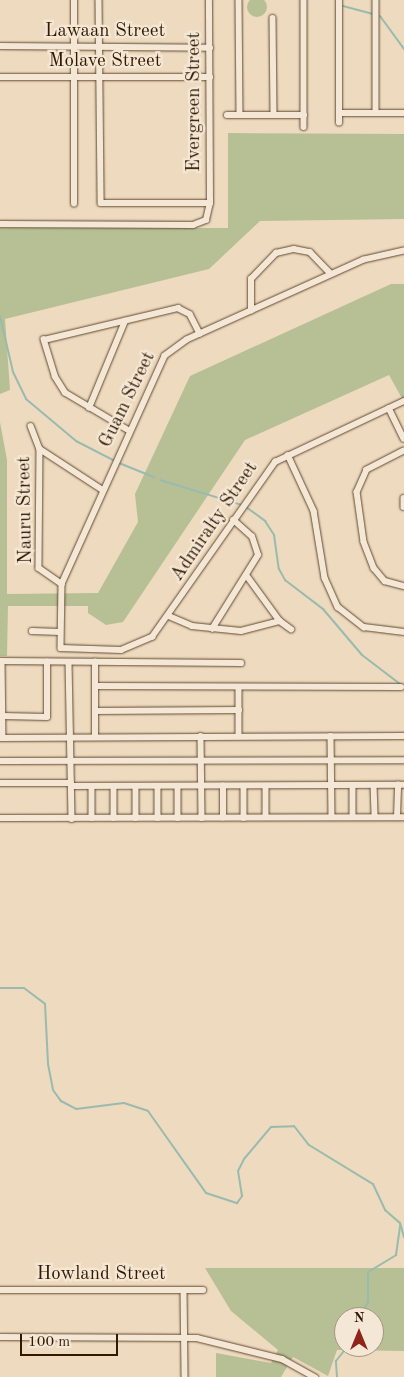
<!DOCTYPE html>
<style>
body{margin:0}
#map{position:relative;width:404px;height:1377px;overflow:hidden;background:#eedabe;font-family:"Old Standard TT",serif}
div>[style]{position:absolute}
.green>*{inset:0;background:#b6c094}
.round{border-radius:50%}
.stream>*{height:2px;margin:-1px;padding:0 1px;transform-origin:1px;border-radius:1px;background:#99bbaf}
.roads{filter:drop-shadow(0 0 1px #604930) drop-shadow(0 0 1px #604930)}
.minor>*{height:5.5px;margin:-2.75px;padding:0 2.75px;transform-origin:2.75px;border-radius:2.75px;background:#f4e7d5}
span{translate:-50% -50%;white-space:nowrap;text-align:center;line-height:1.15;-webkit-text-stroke:4.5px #f4e7d5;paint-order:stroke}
.street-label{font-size:19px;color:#311900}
.north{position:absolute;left:334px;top:1307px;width:50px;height:50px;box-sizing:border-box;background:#f4e7d5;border:1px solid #a69580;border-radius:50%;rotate:0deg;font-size:14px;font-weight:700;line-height:20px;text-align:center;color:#311900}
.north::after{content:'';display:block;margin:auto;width:18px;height:22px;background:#8f2418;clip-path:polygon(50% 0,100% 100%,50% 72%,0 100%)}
.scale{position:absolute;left:20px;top:1334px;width:98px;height:22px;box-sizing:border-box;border:2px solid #311900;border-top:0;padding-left:6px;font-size:15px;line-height:18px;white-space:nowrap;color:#311900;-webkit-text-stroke:4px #f4e7d5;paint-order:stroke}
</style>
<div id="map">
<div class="green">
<div class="round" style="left:247px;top:-3px;width:20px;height:20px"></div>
<div style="clip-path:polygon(228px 133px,404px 134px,404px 219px,260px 221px,209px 269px,5px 319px,10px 390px,0 394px,0 228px,228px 228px)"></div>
<div style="clip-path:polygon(391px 284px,404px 284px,404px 402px,389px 375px,245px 440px,123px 622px,106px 625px,88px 613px,88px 606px,8px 606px,7px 656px,0 656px,0 422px,7px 460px,7px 594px,98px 593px,138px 522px,135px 494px,190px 376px)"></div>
<div style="clip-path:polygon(evenodd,205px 1268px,404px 1268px,404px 1351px,337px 1350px,328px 1376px,293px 1357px,281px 1377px,216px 1377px,216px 1353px,271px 1363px,278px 1350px,231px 1311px,205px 1268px,344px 1317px,374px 1317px,374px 1347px,344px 1347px,344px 1317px)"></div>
</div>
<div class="stream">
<div style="left:343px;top:6px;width:30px;rotate:15deg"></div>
<div style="left:380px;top:16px;width:41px;rotate:54deg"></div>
<div style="left:0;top:316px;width:57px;rotate:76.9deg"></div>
<div style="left:13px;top:372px;width:30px;rotate:64deg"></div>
<div style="left:26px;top:399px;width:65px;rotate:40deg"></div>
<div style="left:76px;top:441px;width:44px;rotate:27.1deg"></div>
<div style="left:119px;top:463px;width:38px;rotate:22deg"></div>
<div style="left:160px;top:480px;width:86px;rotate:17deg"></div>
<div style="left:246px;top:507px;width:24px;rotate:36deg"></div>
<div style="left:265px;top:521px;width:17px;rotate:57deg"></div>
<div style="left:274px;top:535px;width:34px;rotate:82deg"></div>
<div style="left:279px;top:569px;width:13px;rotate:61deg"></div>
<div style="left:285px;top:580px;width:48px;rotate:37.3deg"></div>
<div style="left:323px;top:609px;width:60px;rotate:49.7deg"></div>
<div style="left:362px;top:655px;width:53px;rotate:37.3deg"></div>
<div style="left:0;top:988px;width:24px"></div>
<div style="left:24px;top:988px;width:26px;rotate:37deg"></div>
<div style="left:45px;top:1004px;width:60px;rotate:87.1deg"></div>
<div style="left:48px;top:1064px;width:26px;rotate:79deg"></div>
<div style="left:53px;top:1090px;width:14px;rotate:54deg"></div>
<div style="left:61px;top:1101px;width:17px;rotate:28deg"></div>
<div style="left:76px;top:1109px;width:48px;rotate:-7.1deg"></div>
<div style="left:124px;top:1103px;width:25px;rotate:18deg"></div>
<div style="left:148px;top:1111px;width:100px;rotate:54.7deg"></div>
<div style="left:206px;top:1193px;width:33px;rotate:18deg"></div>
<div style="left:237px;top:1203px;width:9px;rotate:-54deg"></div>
<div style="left:242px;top:1196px;width:25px;rotate:-99deg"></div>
<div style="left:238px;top:1171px;width:13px;rotate:-63deg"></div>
<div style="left:244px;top:1159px;width:42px;rotate:-49.8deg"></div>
<div style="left:271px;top:1127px;width:23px;rotate:-2deg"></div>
<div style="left:294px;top:1126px;width:24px;rotate:52deg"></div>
<div style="left:309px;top:1145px;width:75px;rotate:31.4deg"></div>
<div style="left:373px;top:1184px;width:29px;rotate:65deg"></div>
<div style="left:385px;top:1210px;width:20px;rotate:41deg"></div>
<div style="left:400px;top:1223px;width:15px;rotate:74deg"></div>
<div style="left:359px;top:1317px;width:17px;rotate:-59deg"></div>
<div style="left:368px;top:1302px;width:30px;rotate:-90deg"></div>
<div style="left:368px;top:1272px;width:33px;rotate:-31deg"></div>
<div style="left:396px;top:1255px;width:30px;rotate:-82deg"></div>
<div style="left:337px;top:1377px;width:16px;rotate:-94deg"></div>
<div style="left:336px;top:1361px;width:18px;rotate:-52deg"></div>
</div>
<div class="roads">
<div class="minor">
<div style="left:99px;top:0;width:203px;rotate:89.4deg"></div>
<div style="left:101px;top:203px;width:109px"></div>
<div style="left:239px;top:0;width:115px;rotate:89.5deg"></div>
<div style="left:304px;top:0;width:127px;rotate:90deg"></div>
<div style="left:376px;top:0;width:113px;rotate:90deg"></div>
<div style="left:273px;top:18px;width:97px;rotate:89.4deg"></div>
<div style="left:0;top:46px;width:210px;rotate:0.5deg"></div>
<div style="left:0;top:77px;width:210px"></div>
<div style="left:339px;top:113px;width:65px"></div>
<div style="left:227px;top:115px;width:77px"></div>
<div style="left:339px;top:123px;width:123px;rotate:-90deg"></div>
<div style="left:74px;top:204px;width:204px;rotate:-90deg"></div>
<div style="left:0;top:224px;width:193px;rotate:0.3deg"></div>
<div style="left:193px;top:225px;width:14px;rotate:-21deg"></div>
<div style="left:206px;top:220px;width:17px;rotate:-77deg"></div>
<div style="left:210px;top:203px;width:203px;rotate:-90.3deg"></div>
<div style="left:404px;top:251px;width:41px;rotate:167.3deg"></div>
<div style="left:364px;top:260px;width:194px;rotate:155.7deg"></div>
<div style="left:187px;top:340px;width:27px;rotate:144deg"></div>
<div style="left:165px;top:356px;width:250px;rotate:114.3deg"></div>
<div style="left:62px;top:584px;width:64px;rotate:90.9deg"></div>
<div style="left:61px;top:648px;width:60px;rotate:1.9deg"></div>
<div style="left:121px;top:650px;width:34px;rotate:-23deg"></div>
<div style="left:152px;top:637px;width:214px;rotate:-54.9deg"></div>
<div style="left:275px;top:462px;width:143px;rotate:-25.3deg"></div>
<div style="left:251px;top:311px;width:32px;rotate:-90deg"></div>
<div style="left:251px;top:279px;width:36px;rotate:-46deg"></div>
<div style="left:276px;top:253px;width:18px;rotate:-13deg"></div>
<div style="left:294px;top:249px;width:16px;rotate:11deg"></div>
<div style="left:310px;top:252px;width:30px;rotate:46deg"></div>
<div style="left:89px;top:408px;width:94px;rotate:-67.5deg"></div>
<div style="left:389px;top:408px;width:34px;rotate:64deg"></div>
<div style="left:31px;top:426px;width:25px;rotate:69deg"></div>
<div style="left:40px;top:449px;width:119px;rotate:90.5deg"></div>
<div style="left:39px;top:568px;width:28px;rotate:35deg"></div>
<div style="left:129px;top:431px;width:74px;rotate:-149.3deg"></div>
<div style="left:65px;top:393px;width:19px;rotate:-122deg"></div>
<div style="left:55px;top:377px;width:39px;rotate:-107deg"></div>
<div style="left:44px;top:340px;width:138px;rotate:-13.4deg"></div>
<div style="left:178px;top:308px;width:13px;rotate:27deg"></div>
<div style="left:190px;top:314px;width:22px;rotate:63deg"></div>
<div style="left:40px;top:449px;width:75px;rotate:33.1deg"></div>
<div style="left:404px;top:451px;width:42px;rotate:152.8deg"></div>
<div style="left:367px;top:470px;width:24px;rotate:114deg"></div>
<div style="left:357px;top:492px;width:50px;rotate:82deg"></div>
<div style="left:364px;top:542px;width:28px;rotate:69deg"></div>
<div style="left:374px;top:568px;width:17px;rotate:50deg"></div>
<div style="left:385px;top:581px;width:20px;rotate:15deg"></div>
<div style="left:288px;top:455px;width:62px;rotate:65.1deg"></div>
<div style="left:314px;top:511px;width:68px;rotate:80.7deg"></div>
<div style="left:325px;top:578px;width:32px;rotate:66deg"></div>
<div style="left:338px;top:607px;width:33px;rotate:38deg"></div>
<div style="left:364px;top:627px;width:40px;rotate:7.1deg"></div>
<div style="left:404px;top:498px;width:9px;rotate:90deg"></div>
<div style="left:248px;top:577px;width:54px;rotate:54deg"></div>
<div style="left:280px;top:621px;width:14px;rotate:36deg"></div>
<div style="left:169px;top:616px;width:25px;rotate:23deg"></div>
<div style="left:192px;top:626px;width:49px;rotate:5.8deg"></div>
<div style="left:241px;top:631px;width:40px;rotate:-14.4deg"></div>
<div style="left:212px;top:629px;width:87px;rotate:-58.1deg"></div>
<div style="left:258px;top:555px;width:19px;rotate:-108deg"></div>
<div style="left:252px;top:537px;width:25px;rotate:-138deg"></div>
<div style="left:32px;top:631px;width:28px;rotate:2deg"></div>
<div style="left:0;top:661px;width:241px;rotate:0.5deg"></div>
<div style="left:2px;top:661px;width:77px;rotate:89.3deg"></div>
<div style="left:69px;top:662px;width:157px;rotate:88.9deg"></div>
<div style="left:95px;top:686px;width:306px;rotate:0.2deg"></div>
<div style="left:239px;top:687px;width:49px;rotate:90deg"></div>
<div style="left:95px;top:711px;width:144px;rotate:-0.4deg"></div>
<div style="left:3px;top:716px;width:44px;rotate:1.3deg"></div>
<div style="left:47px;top:717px;width:55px;rotate:-90deg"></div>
<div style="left:201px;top:736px;width:82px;rotate:89.3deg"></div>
<div style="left:331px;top:736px;width:81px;rotate:89.3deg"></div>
<div style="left:95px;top:737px;width:75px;rotate:-90deg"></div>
<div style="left:0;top:738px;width:404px;rotate:-0.3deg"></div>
<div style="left:0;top:761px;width:404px;rotate:-0.1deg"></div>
<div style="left:0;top:783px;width:71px"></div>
<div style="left:353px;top:785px;width:32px;rotate:90deg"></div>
<div style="left:374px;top:785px;width:32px;rotate:88deg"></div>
<div style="left:71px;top:786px;width:333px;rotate:-0.2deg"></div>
<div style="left:92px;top:786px;width:32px;rotate:90deg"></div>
<div style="left:114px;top:786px;width:32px;rotate:90deg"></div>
<div style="left:136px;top:786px;width:32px;rotate:90deg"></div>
<div style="left:158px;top:786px;width:32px;rotate:90deg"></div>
<div style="left:178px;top:786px;width:32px;rotate:90deg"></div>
<div style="left:244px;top:786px;width:32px;rotate:90deg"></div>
<div style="left:266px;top:786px;width:31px;rotate:90deg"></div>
<div style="left:397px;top:817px;width:32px;rotate:-88deg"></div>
<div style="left:0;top:818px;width:404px;rotate:-0.1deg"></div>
<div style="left:223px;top:818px;width:32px;rotate:-90deg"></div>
<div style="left:0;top:1290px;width:203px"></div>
<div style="left:184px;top:1290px;width:87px;rotate:89.3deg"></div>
<div style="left:0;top:1337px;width:197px;rotate:0.3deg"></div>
<div style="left:197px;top:1338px;width:88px;rotate:13.9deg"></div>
<div style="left:282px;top:1359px;width:38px;rotate:29deg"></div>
</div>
</div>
<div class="street-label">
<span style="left:105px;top:32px">Lawaan Street</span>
<span style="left:105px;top:62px">Molave Street</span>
<span style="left:195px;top:102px;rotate:-90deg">Evergreen Street</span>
<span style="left:128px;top:400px;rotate:-64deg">Guam Street</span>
<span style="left:26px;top:510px;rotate:-91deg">Nauru Street</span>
<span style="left:215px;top:522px;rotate:-56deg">Admiralty Street</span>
<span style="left:101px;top:1275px">Howland Street</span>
</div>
<div class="north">N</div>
<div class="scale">100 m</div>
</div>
